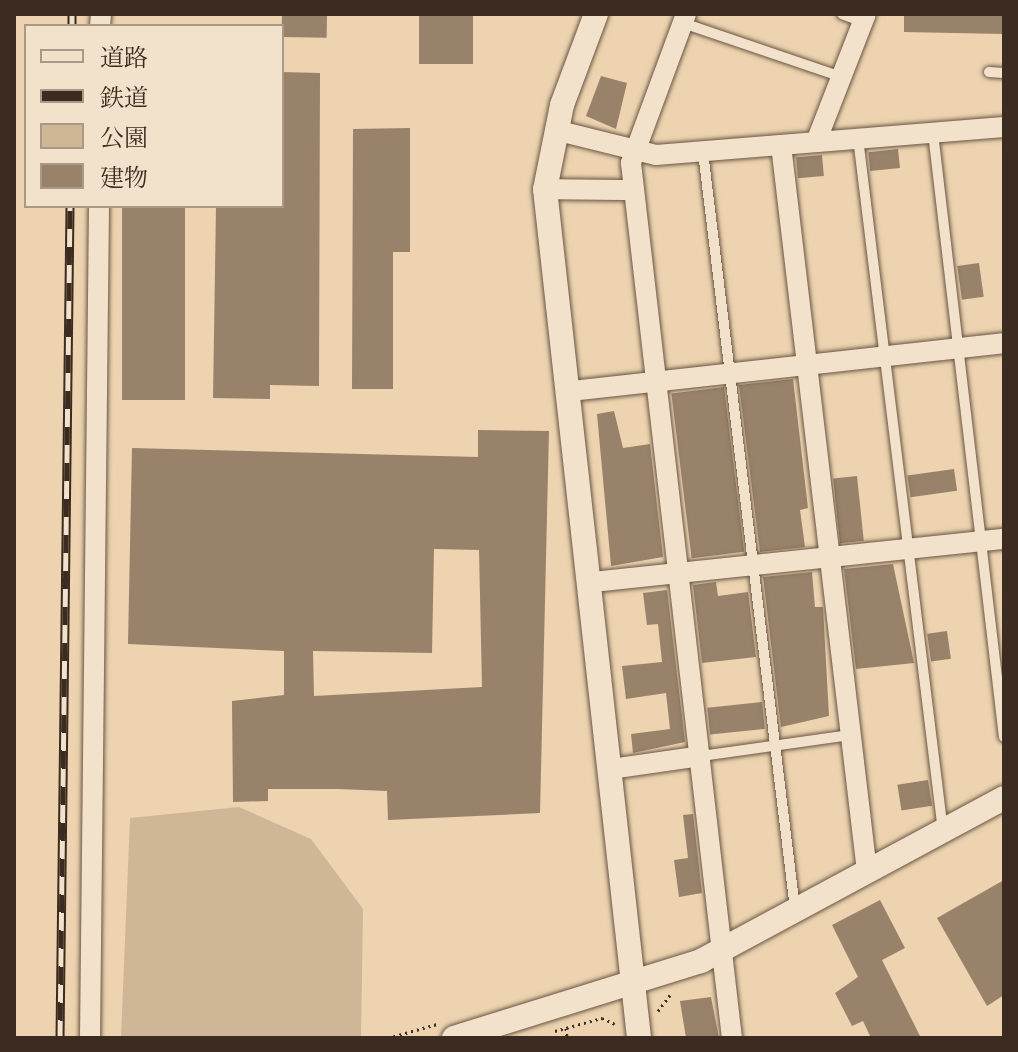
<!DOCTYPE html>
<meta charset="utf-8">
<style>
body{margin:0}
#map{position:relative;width:1018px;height:1052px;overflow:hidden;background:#edd3af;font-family:"Old Standard TT","Noto Serif JP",serif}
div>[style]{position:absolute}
.green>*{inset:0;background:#cfb697}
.building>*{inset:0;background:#98826a;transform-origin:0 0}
.path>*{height:3px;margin-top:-1.5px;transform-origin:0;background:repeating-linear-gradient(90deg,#3b2b20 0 2px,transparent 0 6px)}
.roads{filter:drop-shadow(0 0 2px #685544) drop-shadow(0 0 2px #685544)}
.service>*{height:10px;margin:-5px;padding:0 5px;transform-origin:5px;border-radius:5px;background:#f3e2cb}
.minor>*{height:20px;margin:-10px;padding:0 10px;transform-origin:10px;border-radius:10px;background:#f3e2cb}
.tertiary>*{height:24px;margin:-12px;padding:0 12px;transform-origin:12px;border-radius:12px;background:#f3e2cb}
.rail>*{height:9px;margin-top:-4.5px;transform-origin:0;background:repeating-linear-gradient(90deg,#f3e2cb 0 18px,#3b2b20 0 36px);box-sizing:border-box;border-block:2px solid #3b2b20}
span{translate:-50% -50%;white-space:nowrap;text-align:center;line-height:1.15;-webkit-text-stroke:6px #f3e2cb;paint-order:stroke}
.frame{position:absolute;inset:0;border:16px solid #3b2b20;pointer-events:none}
.legend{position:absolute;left:24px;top:24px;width:260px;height:184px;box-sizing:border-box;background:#f3e2cb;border:2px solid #a99987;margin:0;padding:10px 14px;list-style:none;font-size:24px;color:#3b2b20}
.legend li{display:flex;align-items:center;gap:16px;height:40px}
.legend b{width:40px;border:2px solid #a99987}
</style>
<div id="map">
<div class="green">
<div style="clip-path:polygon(239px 807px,311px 839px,363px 909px,361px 1037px,121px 1038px,130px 818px)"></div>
</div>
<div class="building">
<div style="left:419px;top:14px;width:54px;height:50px"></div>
<div style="clip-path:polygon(1004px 14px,1004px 34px,904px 32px,904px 15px)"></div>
<div style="left:282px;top:15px;width:45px;height:22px;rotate:1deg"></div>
<div style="clip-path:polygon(282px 72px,320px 73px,319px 386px,270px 385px,270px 399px,213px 398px,216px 206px,282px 206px)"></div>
<div style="clip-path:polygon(601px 76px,627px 83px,616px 129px,586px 116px)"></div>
<div style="clip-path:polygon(410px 128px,410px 252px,393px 252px,393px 389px,352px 389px,353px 129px)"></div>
<div style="left:898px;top:149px;width:19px;height:30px;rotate:84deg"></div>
<div style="left:822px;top:155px;width:21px;height:26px;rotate:85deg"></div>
<div style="left:122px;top:206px;width:63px;height:194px"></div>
<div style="left:979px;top:263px;width:34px;height:22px;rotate:82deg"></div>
<div style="clip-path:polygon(793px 379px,808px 508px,800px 510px,805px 547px,760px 552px,739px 385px)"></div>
<div style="left:724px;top:387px;width:166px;height:53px;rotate:83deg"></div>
<div style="clip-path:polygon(614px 411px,623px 448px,650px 444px,663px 557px,611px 566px,597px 414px)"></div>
<div style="clip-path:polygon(evenodd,478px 430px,549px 431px,540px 813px,388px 820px,387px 791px,339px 789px,268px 789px,268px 801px,233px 802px,232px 701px,284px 695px,284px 651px,128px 644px,132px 448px,478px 457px,478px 430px,434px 549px,479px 550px,482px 687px,314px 696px,313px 651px,432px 653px,434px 549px)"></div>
<div style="left:954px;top:469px;width:22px;height:47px;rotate:82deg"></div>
<div style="left:857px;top:476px;width:65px;height:24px;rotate:84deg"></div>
<div style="clip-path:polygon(893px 564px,914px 663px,856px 669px,844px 569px)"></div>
<div style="clip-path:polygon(812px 572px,815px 607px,823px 607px,829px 716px,781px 727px,763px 577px)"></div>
<div style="clip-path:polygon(716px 582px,718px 596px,748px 592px,756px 657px,702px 663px,693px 585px)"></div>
<div style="clip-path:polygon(667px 590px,685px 742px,633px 753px,631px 734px,670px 729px,666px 693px,626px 699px,622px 666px,662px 662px,658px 624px,647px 625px,643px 593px)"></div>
<div style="left:947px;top:631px;width:28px;height:20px;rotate:82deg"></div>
<div style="left:762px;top:702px;width:27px;height:55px;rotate:84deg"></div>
<div style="left:928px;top:780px;width:26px;height:31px;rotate:81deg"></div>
<div style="clip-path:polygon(693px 814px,702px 893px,679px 897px,674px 860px,688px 858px,683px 815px)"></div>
<div style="clip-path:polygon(1004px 880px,1004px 995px,987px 1006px,937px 918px)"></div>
<div style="clip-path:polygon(880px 900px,905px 948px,882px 960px,921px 1038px,871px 1038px,863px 1021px,852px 1026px,835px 993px,858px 977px,832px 925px)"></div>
<div style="clip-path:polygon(711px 997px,719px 1038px,686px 1038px,680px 1001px)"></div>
</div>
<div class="path">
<div style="left:658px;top:1011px;width:20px;rotate:-53deg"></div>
<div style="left:566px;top:1028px;width:10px;rotate:84deg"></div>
<div style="left:555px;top:1031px;width:49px;rotate:-15.5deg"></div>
<div style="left:602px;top:1018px;width:14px;rotate:25deg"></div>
<div style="left:388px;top:1038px;width:51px;rotate:-15.9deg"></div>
</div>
<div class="roads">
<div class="service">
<div style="left:842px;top:14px;width:22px;rotate:21deg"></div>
<div style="left:683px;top:23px;width:168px;rotate:18.8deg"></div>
<div style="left:989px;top:72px;width:15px;rotate:4deg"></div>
<div style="left:933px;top:133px;width:608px;rotate:83.3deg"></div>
<div style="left:858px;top:138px;width:698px;rotate:83.01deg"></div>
<div style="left:703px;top:152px;width:763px;rotate:83.07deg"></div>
<div style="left:701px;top:756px;width:151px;rotate:-8deg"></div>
</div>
<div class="minor">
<div style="left:686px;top:14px;width:159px;rotate:110.3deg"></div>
<div style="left:631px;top:163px;width:881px;rotate:83.42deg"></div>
<div style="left:100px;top:26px;width:12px;rotate:-85deg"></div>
<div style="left:555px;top:130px;width:104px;rotate:13.9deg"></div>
<div style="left:656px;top:155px;width:349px;rotate:-4.6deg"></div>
<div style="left:816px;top:142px;width:137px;rotate:-68.7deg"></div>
<div style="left:781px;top:145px;width:732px;rotate:83.25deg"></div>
<div style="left:545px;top:189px;width:88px;rotate:0.7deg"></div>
<div style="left:571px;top:391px;width:436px;rotate:-6.3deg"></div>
<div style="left:593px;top:582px;width:413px;rotate:-6deg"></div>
<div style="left:611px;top:769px;width:91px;rotate:-8.2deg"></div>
<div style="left:90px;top:1038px;width:832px;rotate:-89.38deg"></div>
</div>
<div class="tertiary">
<div style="left:596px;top:14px;width:97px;rotate:110.5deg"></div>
<div style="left:562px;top:105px;width:86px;rotate:101.4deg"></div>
<div style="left:545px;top:189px;width:854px;rotate:83.68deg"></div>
<div style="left:454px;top:1038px;width:259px;rotate:-17.3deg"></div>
<div style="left:701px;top:961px;width:344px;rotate:-28.3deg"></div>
</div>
</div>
<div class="rail">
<div style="left:72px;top:26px;width:12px;rotate:-90deg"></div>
<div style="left:60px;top:1038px;width:832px;rotate:-89.31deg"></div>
</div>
<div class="frame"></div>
<ul class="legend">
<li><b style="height:10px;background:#f3e2cb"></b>道路</li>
<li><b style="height:10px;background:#3b2b20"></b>鉄道</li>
<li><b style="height:22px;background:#cfb697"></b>公園</li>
<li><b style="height:22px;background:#98826a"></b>建物</li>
</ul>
</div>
